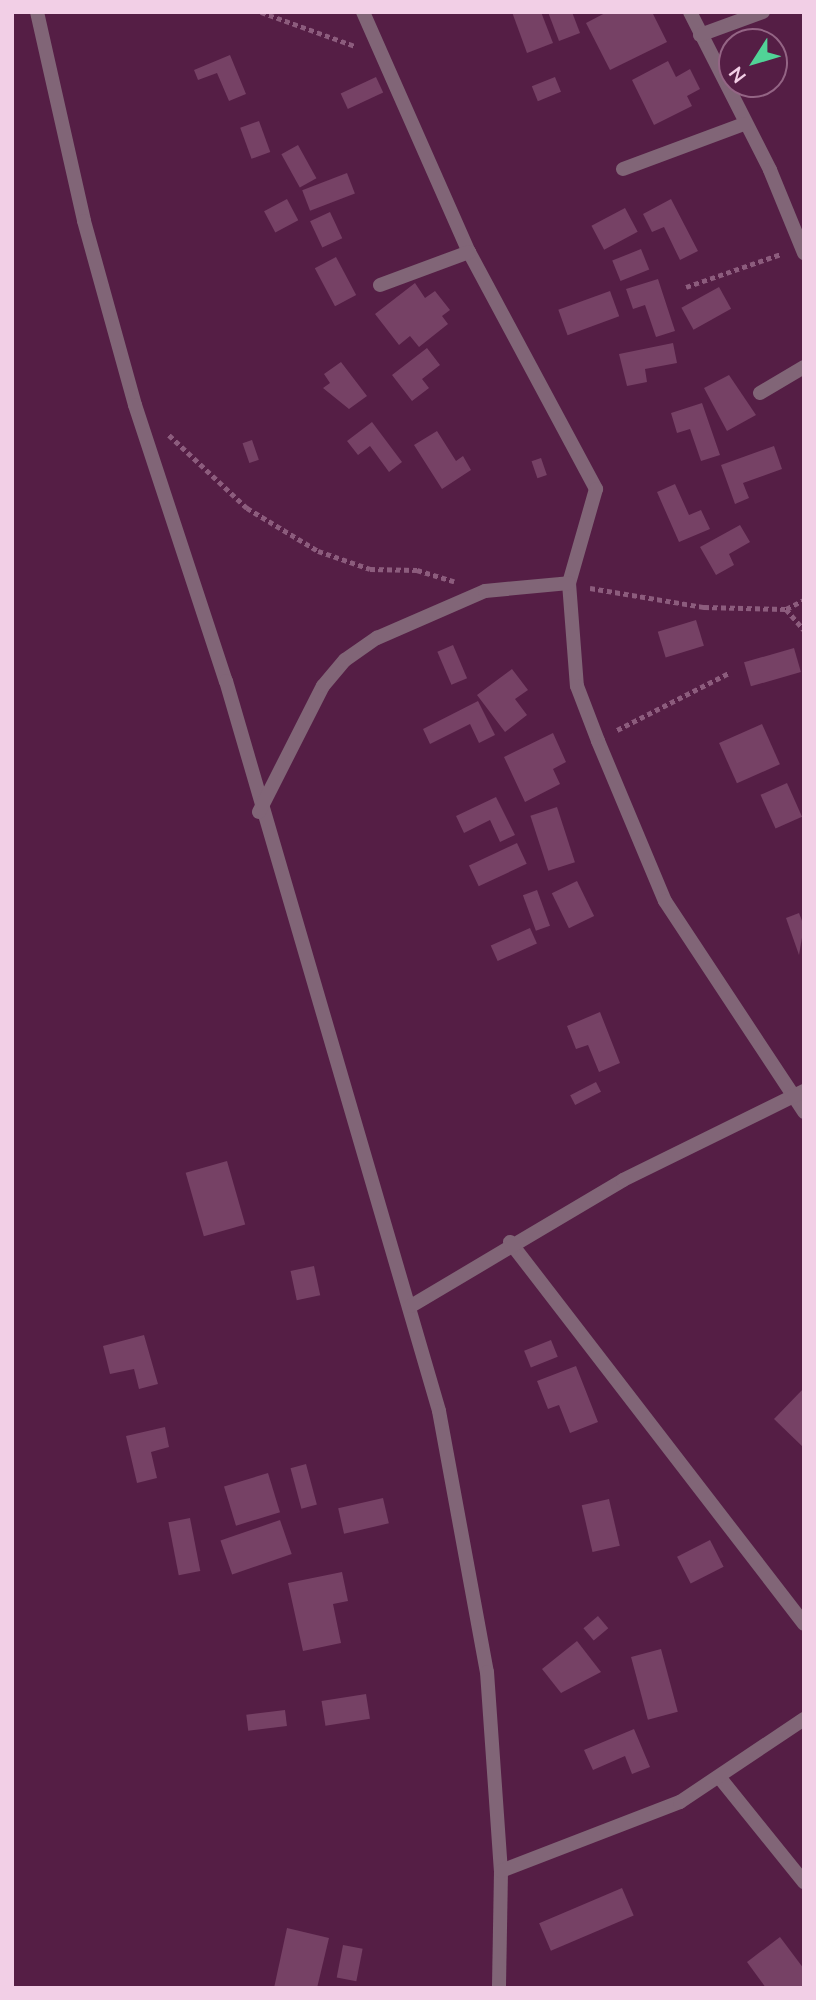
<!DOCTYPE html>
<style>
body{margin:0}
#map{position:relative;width:816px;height:2000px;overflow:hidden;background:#551e45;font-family:"Nunito Sans",sans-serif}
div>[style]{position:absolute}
.building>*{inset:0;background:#764165;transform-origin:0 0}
.path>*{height:4.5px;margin-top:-2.25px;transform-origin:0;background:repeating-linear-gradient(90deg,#8c5c7d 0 5px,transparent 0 8.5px)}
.minor>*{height:14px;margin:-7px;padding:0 7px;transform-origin:7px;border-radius:7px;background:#816577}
span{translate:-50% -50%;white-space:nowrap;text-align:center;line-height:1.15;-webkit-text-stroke:5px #551e45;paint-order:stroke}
.frame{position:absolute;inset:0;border:14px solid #f2cfe6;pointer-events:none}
.north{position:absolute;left:718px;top:28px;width:70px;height:70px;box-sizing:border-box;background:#551e45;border:2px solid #946585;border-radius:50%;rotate:233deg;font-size:19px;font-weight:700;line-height:28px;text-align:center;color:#f2cfe6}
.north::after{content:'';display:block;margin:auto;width:24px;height:32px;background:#51d397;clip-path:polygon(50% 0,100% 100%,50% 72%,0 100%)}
</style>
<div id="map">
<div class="building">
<div style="clip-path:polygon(512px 12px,541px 12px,553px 43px,527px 53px)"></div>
<div style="clip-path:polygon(548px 12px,572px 12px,580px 33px,559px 41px)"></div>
<div style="clip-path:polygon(607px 12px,652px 12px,667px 42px,610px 70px,586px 23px)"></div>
<div style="clip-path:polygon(230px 55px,246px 94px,229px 101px,217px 73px,198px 80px,194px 70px)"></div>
<div style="clip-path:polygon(668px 61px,676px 77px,690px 69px,700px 89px,687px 96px,692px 106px,654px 125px,632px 80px)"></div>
<div style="left:376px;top:77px;width:17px;height:39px;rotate:65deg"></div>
<div style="left:555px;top:77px;width:16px;height:25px;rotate:68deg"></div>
<div style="left:259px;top:121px;width:33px;height:20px;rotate:70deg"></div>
<div style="left:298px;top:145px;width:38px;height:19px;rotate:61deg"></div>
<div style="left:347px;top:173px;width:22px;height:48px;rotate:69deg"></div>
<div style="left:287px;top:199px;width:24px;height:26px;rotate:62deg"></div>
<div style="clip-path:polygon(671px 199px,698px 251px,680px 260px,664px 227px,652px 232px,643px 214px)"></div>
<div style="left:625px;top:208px;width:27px;height:38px;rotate:62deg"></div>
<div style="left:330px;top:212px;width:29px;height:22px;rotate:65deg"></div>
<div style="left:641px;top:249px;width:22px;height:31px;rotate:68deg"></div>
<div style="left:336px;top:257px;width:43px;height:24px;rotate:62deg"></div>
<div style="clip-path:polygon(658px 279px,675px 331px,656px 337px,645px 305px,633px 309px,626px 289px)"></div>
<div style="clip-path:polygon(415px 283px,425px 298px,435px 291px,450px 310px,442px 316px,448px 324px,419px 347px,410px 336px,399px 345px,375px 314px)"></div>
<div style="left:719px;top:287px;width:25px;height:43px;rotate:61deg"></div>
<div style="left:610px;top:291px;width:27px;height:55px;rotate:70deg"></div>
<div style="clip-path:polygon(673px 343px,677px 363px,645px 369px,647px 382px,627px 386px,619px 354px)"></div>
<div style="clip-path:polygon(427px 348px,440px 365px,422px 379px,429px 388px,412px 401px,392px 375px)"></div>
<div style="clip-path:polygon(341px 362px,367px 396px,349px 409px,323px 388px,330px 383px,324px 374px)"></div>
<div style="clip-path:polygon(729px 375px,756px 415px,727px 431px,704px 388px)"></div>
<div style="clip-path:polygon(702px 403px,720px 455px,701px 461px,690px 429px,677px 433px,671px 413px)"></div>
<div style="clip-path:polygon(372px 422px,402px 462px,389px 472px,370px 446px,358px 455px,347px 441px)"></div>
<div style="clip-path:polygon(437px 431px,456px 461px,463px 456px,471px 470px,442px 489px,414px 445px)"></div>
<div style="left:252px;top:440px;width:21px;height:10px;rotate:71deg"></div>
<div style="clip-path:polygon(774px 446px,782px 469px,743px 483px,749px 498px,735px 504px,721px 465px)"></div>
<div style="left:541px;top:458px;width:18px;height:10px;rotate:71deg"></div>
<div style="clip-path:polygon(675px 484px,689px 515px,701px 510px,710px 529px,679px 542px,657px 492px)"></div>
<div style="clip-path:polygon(740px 525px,750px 542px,729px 554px,734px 565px,716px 575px,700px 547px)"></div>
<div style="left:696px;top:620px;width:27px;height:40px;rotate:73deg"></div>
<div style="left:453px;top:645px;width:36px;height:17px;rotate:67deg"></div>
<div style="left:794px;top:648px;width:25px;height:52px;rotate:74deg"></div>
<div style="clip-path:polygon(512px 669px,528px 690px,515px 699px,527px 715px,505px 732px,477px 695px)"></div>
<div style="clip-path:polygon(478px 701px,495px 735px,479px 743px,470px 724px,430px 744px,423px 729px)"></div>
<div style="left:762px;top:724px;width:44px;height:47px;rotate:66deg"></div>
<div style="clip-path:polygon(553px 733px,566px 762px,553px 769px,560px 784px,525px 802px,504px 757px)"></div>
<div style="left:787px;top:783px;width:37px;height:29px;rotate:66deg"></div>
<div style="clip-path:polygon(496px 797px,515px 835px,500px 842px,490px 820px,464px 833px,456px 816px)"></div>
<div style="left:557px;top:807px;width:58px;height:28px;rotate:72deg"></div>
<div style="left:517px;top:843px;width:23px;height:53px;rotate:65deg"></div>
<div style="left:577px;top:881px;width:39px;height:28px;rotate:64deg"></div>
<div style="left:537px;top:890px;width:38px;height:15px;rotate:70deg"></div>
<div style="clip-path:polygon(799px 913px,804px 926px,799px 955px,786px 918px)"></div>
<div style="left:530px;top:928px;width:17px;height:43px;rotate:66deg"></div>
<div style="clip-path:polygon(600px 1012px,620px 1063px,599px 1072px,588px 1045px,576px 1049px,567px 1026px)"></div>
<div style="left:596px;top:1082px;width:11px;height:29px;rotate:63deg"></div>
<div style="left:227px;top:1161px;width:66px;height:43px;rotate:74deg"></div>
<div style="left:314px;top:1266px;width:30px;height:24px;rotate:78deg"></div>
<div style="clip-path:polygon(144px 1335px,158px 1384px,139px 1389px,134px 1369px,110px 1374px,103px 1346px)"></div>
<div style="left:551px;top:1340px;width:18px;height:29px;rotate:68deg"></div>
<div style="clip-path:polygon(576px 1366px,598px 1422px,570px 1433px,559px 1405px,548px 1409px,537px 1381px)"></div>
<div style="clip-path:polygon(804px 1388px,804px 1448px,774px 1419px)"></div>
<div style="clip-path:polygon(165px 1427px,169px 1447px,151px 1452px,157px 1478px,137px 1483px,126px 1436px)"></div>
<div style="left:306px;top:1464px;width:42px;height:16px;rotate:75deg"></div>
<div style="left:268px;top:1473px;width:41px;height:46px;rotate:73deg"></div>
<div style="left:383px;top:1498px;width:26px;height:46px;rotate:77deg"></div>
<div style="left:609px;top:1499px;width:48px;height:28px;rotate:77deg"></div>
<div style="left:190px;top:1518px;width:54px;height:22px;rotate:79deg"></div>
<div style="left:280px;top:1520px;width:36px;height:63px;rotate:71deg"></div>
<div style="left:710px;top:1540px;width:30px;height:37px;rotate:63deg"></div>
<div style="clip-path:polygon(342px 1572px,348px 1601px,333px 1604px,341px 1643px,303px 1651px,288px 1583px)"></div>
<div style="left:598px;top:1616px;width:16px;height:19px;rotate:50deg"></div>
<div style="clip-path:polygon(577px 1641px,601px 1672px,561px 1693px,542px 1669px)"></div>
<div style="left:661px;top:1649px;width:65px;height:31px;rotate:75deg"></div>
<div style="left:366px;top:1694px;width:25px;height:45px;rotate:81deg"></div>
<div style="left:285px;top:1710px;width:16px;height:39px;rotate:83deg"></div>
<div style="clip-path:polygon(634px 1729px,650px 1767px,632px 1774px,625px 1756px,593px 1770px,584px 1750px)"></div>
<div style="left:622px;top:1888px;width:30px;height:90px;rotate:67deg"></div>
<div style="clip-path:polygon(287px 1928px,329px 1938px,317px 1988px,274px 1988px)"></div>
<div style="clip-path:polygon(780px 1937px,804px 1969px,804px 1988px,766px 1988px,747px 1962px)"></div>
<div style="left:343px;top:1945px;width:20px;height:33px;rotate:11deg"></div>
</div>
<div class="path">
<div style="left:261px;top:12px;width:100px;rotate:19.9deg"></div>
<div style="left:686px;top:287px;width:101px;rotate:-19.2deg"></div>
<div style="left:169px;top:435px;width:107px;rotate:43.1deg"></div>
<div style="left:247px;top:508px;width:83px;rotate:31.2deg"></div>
<div style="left:318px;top:551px;width:55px;rotate:19.1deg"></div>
<div style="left:370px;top:569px;width:47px;rotate:1.2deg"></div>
<div style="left:417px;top:570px;width:39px;rotate:17deg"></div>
<div style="left:590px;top:588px;width:116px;rotate:9.5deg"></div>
<div style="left:704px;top:607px;width:82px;rotate:1.4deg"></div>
<div style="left:786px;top:609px;width:28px;rotate:49deg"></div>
<div style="left:786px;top:609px;width:20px;rotate:-27deg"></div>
<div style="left:617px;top:730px;width:126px;rotate:-27deg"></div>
</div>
<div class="minor">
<div style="left:37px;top:12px;width:214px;rotate:77.3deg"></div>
<div style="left:84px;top:221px;width:191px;rotate:74.5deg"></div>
<div style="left:135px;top:405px;width:291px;rotate:71.8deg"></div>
<div style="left:226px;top:681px;width:760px;rotate:73.73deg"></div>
<div style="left:439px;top:1411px;width:265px;rotate:79.6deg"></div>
<div style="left:487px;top:1672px;width:199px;rotate:86deg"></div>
<div style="left:501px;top:1871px;width:117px;rotate:91deg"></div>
<div style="left:363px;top:12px;width:262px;rotate:66.2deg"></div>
<div style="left:469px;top:252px;width:269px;rotate:61.8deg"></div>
<div style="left:596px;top:489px;width:98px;rotate:106deg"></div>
<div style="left:569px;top:583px;width:103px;rotate:85.6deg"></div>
<div style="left:577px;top:686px;width:59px;rotate:69.1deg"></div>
<div style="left:598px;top:741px;width:173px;rotate:67.3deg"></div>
<div style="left:665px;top:901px;width:253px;rotate:56.6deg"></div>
<div style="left:690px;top:12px;width:177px;rotate:63.1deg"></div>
<div style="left:770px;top:170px;width:90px;rotate:67.7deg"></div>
<div style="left:700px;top:35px;width:67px;rotate:-20.1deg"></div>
<div style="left:623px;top:169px;width:129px;rotate:-20.4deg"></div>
<div style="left:380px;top:285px;width:95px;rotate:-20.3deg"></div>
<div style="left:760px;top:393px;width:51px;rotate:-30.6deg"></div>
<div style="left:259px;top:812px;width:141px;rotate:-63.1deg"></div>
<div style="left:323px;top:686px;width:34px;rotate:-50deg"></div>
<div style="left:345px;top:660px;width:39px;rotate:-35deg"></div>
<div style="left:377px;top:638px;width:118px;rotate:-23.5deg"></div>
<div style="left:485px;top:591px;width:84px;rotate:-5.4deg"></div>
<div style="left:510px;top:1242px;width:482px;rotate:52.4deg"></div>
<div style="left:411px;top:1306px;width:247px;rotate:-30.7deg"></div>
<div style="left:623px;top:1180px;width:202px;rotate:-26.2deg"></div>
<div style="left:720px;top:1778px;width:134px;rotate:51.1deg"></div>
<div style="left:501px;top:1871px;width:192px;rotate:-21.1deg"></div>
<div style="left:680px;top:1802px;width:149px;rotate:-33.8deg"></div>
</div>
<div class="frame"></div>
<div class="north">N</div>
</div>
